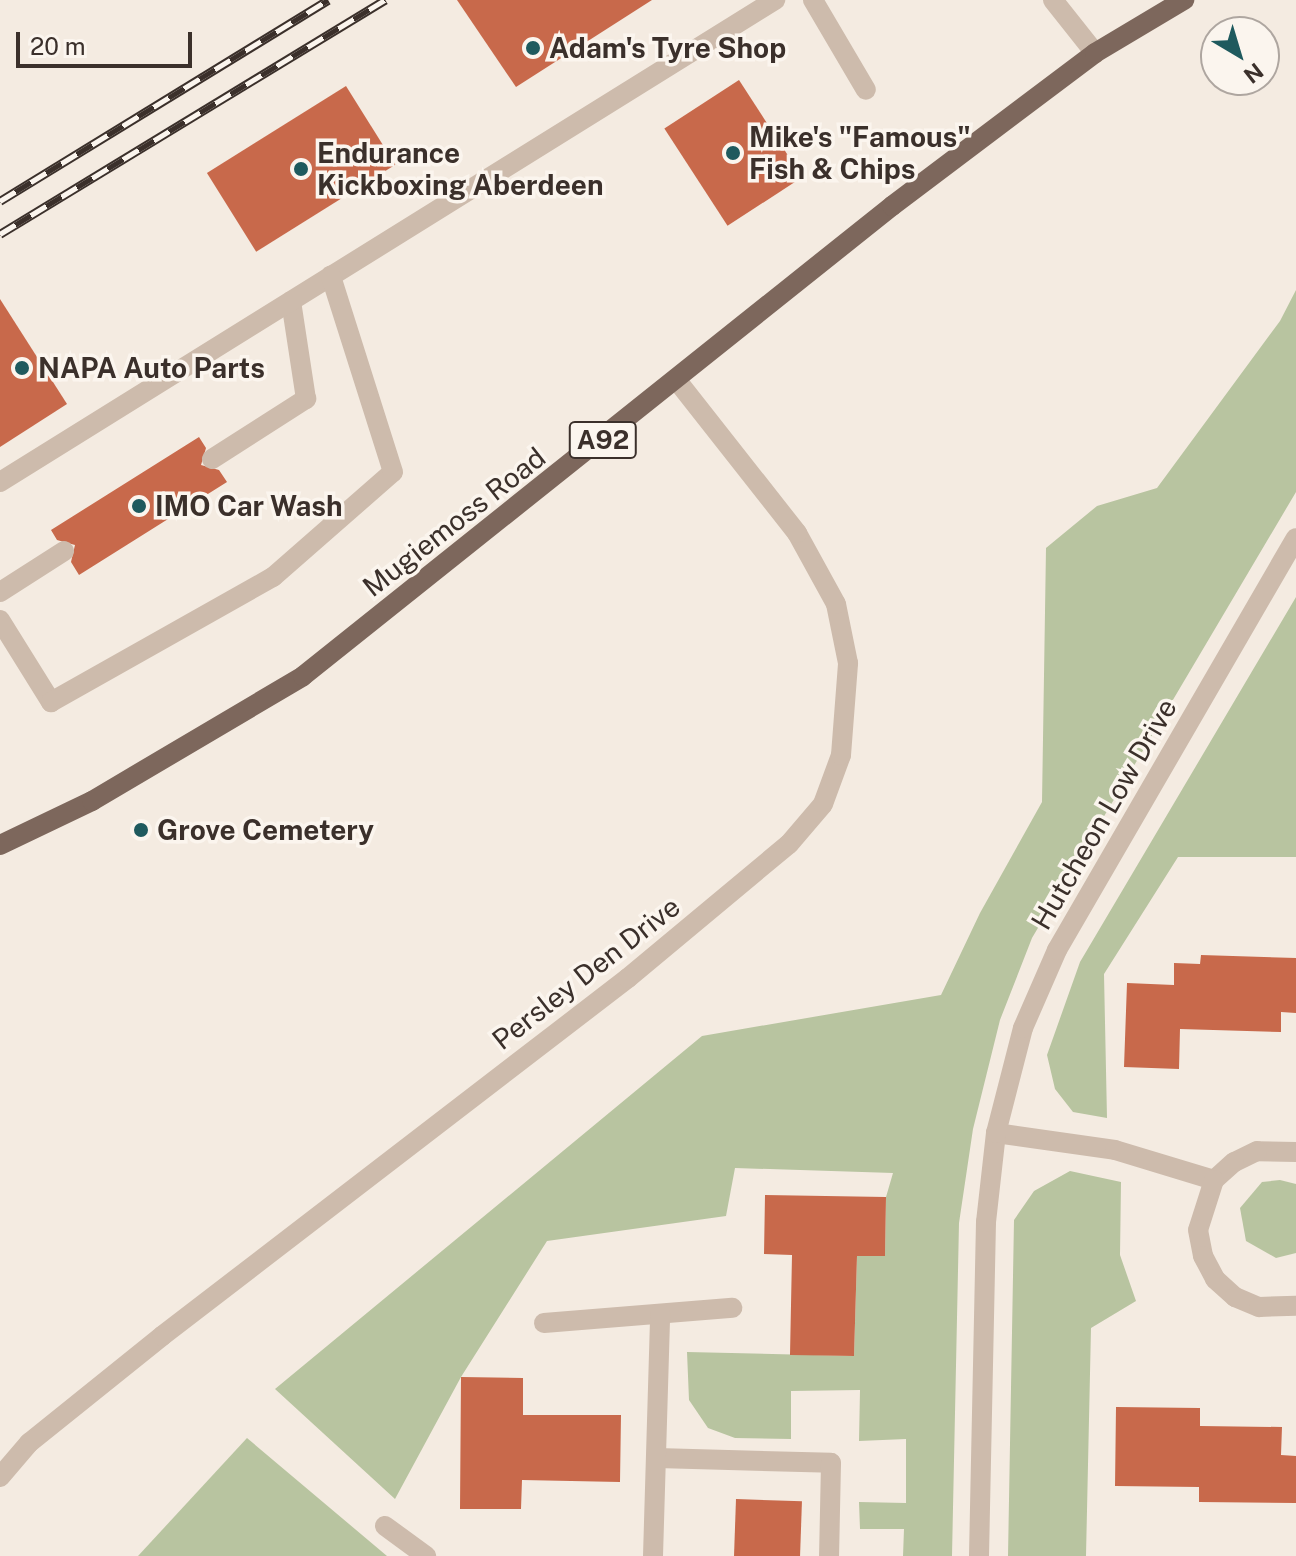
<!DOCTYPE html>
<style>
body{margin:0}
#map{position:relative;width:1296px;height:1556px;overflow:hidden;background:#f4ebe1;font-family:"Public Sans",sans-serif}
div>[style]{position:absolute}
.green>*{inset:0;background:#b8c4a0}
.building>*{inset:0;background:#c8694b;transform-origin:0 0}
.lane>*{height:20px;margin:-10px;padding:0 10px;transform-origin:10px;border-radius:10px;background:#cdbbac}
.street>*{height:20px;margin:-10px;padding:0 10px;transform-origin:10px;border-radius:10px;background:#cdbbac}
.primary>*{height:20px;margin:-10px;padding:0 10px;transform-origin:10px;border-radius:10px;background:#7d675c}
.rail>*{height:9px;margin-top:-4.5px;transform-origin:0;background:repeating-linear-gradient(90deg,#fbf5ee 0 18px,#3b302b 0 36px);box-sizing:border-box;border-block:2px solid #3b302b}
.dots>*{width:22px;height:22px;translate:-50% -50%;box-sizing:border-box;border:4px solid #fbf5ee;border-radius:50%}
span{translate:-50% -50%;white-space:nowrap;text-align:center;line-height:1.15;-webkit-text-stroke:7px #fbf5ee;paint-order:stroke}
.shield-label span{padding:2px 6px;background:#fbf5ee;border:2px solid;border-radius:6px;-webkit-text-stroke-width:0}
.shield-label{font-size:26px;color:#3b302b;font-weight:700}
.poi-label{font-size:28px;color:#3b302b;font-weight:700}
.left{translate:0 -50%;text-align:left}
.street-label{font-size:28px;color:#3b302b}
.north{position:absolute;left:1200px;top:16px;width:80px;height:80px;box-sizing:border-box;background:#fbf5ee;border:2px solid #aea6a0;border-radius:50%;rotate:142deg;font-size:22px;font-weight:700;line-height:32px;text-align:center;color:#3b302b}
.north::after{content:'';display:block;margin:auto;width:28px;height:36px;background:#1f5a5e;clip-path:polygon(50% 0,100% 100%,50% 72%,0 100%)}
.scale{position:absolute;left:16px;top:32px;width:176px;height:36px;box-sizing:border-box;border:4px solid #3b302b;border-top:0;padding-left:10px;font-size:24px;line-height:28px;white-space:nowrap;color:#3b302b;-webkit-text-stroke:6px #fbf5ee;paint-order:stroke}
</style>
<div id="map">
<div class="green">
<div style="clip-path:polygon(1296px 290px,1296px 492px,1032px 938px,1000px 1020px,973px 1129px,959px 1223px,952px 1556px,903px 1556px,904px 1529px,860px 1529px,859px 1502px,906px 1503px,906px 1439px,859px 1441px,860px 1390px,791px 1391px,791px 1439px,735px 1438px,708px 1428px,689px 1400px,687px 1352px,854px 1356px,857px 1256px,885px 1256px,886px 1197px,893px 1173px,735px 1168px,726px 1216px,547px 1241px,461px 1377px,395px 1499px,275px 1389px,702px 1036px,941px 995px,980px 913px,1042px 802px,1046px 548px,1097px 506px,1157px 488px,1280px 321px)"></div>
<div style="clip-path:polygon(1296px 597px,1296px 857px,1178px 857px,1104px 974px,1107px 1118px,1073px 1112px,1055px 1089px,1047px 1055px,1080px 962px)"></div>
<div style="clip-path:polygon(1070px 1171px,1121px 1182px,1120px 1255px,1136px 1301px,1091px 1328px,1086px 1556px,1008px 1556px,1014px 1220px,1034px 1191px)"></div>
<div style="clip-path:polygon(1280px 1180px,1296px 1184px,1296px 1253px,1276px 1258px,1246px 1241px,1240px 1208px,1262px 1182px)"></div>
<div style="clip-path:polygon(247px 1438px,387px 1556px,138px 1556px)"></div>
</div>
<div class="building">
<div style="clip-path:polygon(457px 0,652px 0,516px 87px)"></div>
<div style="left:739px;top:80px;width:116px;height:89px;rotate:57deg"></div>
<div style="left:346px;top:86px;width:93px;height:164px;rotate:58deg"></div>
<div style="clip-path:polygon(0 299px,67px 404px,0 447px)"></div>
<div style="clip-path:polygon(199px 437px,206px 448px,201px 465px,219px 470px,227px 482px,79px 575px,71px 562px,75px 545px,57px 540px,51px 530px)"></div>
<div style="clip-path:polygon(1201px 955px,1296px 958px,1296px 1013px,1281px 1012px,1281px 1032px,1180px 1029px,1179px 1069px,1124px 1067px,1127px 983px,1174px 985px,1174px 963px,1200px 964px)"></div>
<div style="clip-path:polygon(765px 1195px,886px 1197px,885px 1256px,857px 1256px,854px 1356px,790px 1355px,792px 1255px,764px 1254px)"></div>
<div style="clip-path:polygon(461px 1377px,523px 1378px,523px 1415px,621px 1415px,620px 1482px,522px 1480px,521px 1509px,460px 1509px)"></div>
<div style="clip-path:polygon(1116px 1407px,1200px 1408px,1200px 1426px,1282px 1427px,1281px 1455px,1296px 1456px,1296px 1503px,1199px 1502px,1199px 1487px,1115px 1486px)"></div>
<div style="left:736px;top:1499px;width:66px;height:57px;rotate:2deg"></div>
</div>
<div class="lane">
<div style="left:813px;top:0;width:104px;rotate:59.5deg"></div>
<div style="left:1053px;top:0;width:68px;rotate:51.6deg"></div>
<div style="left:212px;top:459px;width:112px;rotate:-32.6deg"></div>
<div style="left:306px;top:399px;width:99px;rotate:-98.7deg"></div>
<div style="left:0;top:482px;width:913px;rotate:-31.88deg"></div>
<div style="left:0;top:592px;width:76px;rotate:-32.6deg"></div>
<div style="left:0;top:620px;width:97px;rotate:58.1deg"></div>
<div style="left:51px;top:702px;width:255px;rotate:-29.4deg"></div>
<div style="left:273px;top:577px;width:159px;rotate:-41.2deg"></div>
<div style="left:393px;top:472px;width:206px;rotate:-107.6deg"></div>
<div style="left:544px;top:1323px;width:189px;rotate:-4.6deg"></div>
<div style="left:657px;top:1458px;width:174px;rotate:1.6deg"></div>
<div style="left:831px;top:1463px;width:93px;rotate:91.2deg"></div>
<div style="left:653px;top:1556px;width:242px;rotate:-88.3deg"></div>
</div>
<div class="street">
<div style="left:996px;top:1133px;width:120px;rotate:8.1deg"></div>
<div style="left:1115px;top:1150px;width:103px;rotate:16.9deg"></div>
<div style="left:1296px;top:1152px;width:39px;rotate:-179deg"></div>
<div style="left:1257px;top:1151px;width:25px;rotate:154deg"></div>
<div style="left:1234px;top:1162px;width:27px;rotate:138deg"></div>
<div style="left:1214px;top:1180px;width:52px;rotate:107.7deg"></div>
<div style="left:1198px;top:1230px;width:26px;rotate:79deg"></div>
<div style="left:1203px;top:1256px;width:26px;rotate:62deg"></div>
<div style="left:1215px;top:1279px;width:27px;rotate:42deg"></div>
<div style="left:1235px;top:1297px;width:26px;rotate:23deg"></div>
<div style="left:1259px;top:1307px;width:37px;rotate:-2deg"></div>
<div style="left:0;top:1477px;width:45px;rotate:-49.5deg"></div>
<div style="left:29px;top:1443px;width:171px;rotate:-38.8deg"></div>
<div style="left:162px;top:1336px;width:588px;rotate:-37.53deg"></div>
<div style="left:628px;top:978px;width:209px;rotate:-39.8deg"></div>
<div style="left:789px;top:844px;width:52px;rotate:-49.6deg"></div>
<div style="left:823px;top:804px;width:52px;rotate:-69.8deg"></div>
<div style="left:841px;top:755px;width:92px;rotate:-85.6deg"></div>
<div style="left:848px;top:663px;width:60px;rotate:-101.5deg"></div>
<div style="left:836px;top:604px;width:81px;rotate:-118.8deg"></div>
<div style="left:797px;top:533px;width:196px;rotate:-128.2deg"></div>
<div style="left:385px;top:1526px;width:51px;rotate:36.2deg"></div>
<div style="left:979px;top:1556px;width:334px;rotate:-88.8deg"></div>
<div style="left:986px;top:1222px;width:90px;rotate:-83.6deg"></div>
<div style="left:996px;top:1133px;width:108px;rotate:-75.6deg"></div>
<div style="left:1023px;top:1028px;width:85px;rotate:-66.4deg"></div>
<div style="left:1057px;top:950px;width:476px;rotate:-59.9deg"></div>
</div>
<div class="primary">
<div style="left:0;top:845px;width:102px;rotate:-25.6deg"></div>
<div style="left:92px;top:801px;width:245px;rotate:-30.6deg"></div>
<div style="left:303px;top:676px;width:754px;rotate:-38.59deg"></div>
<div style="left:892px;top:206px;width:254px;rotate:-37deg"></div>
<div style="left:1095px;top:53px;width:104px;rotate:-30.8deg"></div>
</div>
<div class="rail">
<div style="left:0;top:201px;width:385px;rotate:-31.5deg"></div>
<div style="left:0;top:234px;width:451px;rotate:-31.3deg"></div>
</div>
<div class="dots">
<div style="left:533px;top:48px;background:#1f5a5e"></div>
<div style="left:733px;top:153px;background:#1f5a5e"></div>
<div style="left:301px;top:169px;background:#1f5a5e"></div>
<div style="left:22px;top:368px;background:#1f5a5e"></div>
<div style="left:139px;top:506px;background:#1f5a5e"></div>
<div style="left:141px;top:830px;background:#1f5a5e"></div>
</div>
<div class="shield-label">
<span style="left:603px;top:440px">A92</span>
</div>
<div class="poi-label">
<span class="left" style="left:549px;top:48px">Adam's Tyre Shop</span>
<span class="left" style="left:749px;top:153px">Mike's "Famous"<br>Fish &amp; Chips</span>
<span class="left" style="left:317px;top:169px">Endurance<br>Kickboxing Aberdeen</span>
<span class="left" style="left:38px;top:368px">NAPA Auto Parts</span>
<span class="left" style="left:155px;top:506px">IMO Car Wash</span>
<span class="left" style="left:157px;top:830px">Grove Cemetery</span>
</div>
<div class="street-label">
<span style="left:454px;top:522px;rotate:-38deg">Mugiemoss Road</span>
<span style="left:1104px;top:814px;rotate:-60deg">Hutcheon Low Drive</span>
<span style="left:586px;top:973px;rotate:-38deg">Persley Den Drive</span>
</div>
<div class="north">N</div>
<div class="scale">20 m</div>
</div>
